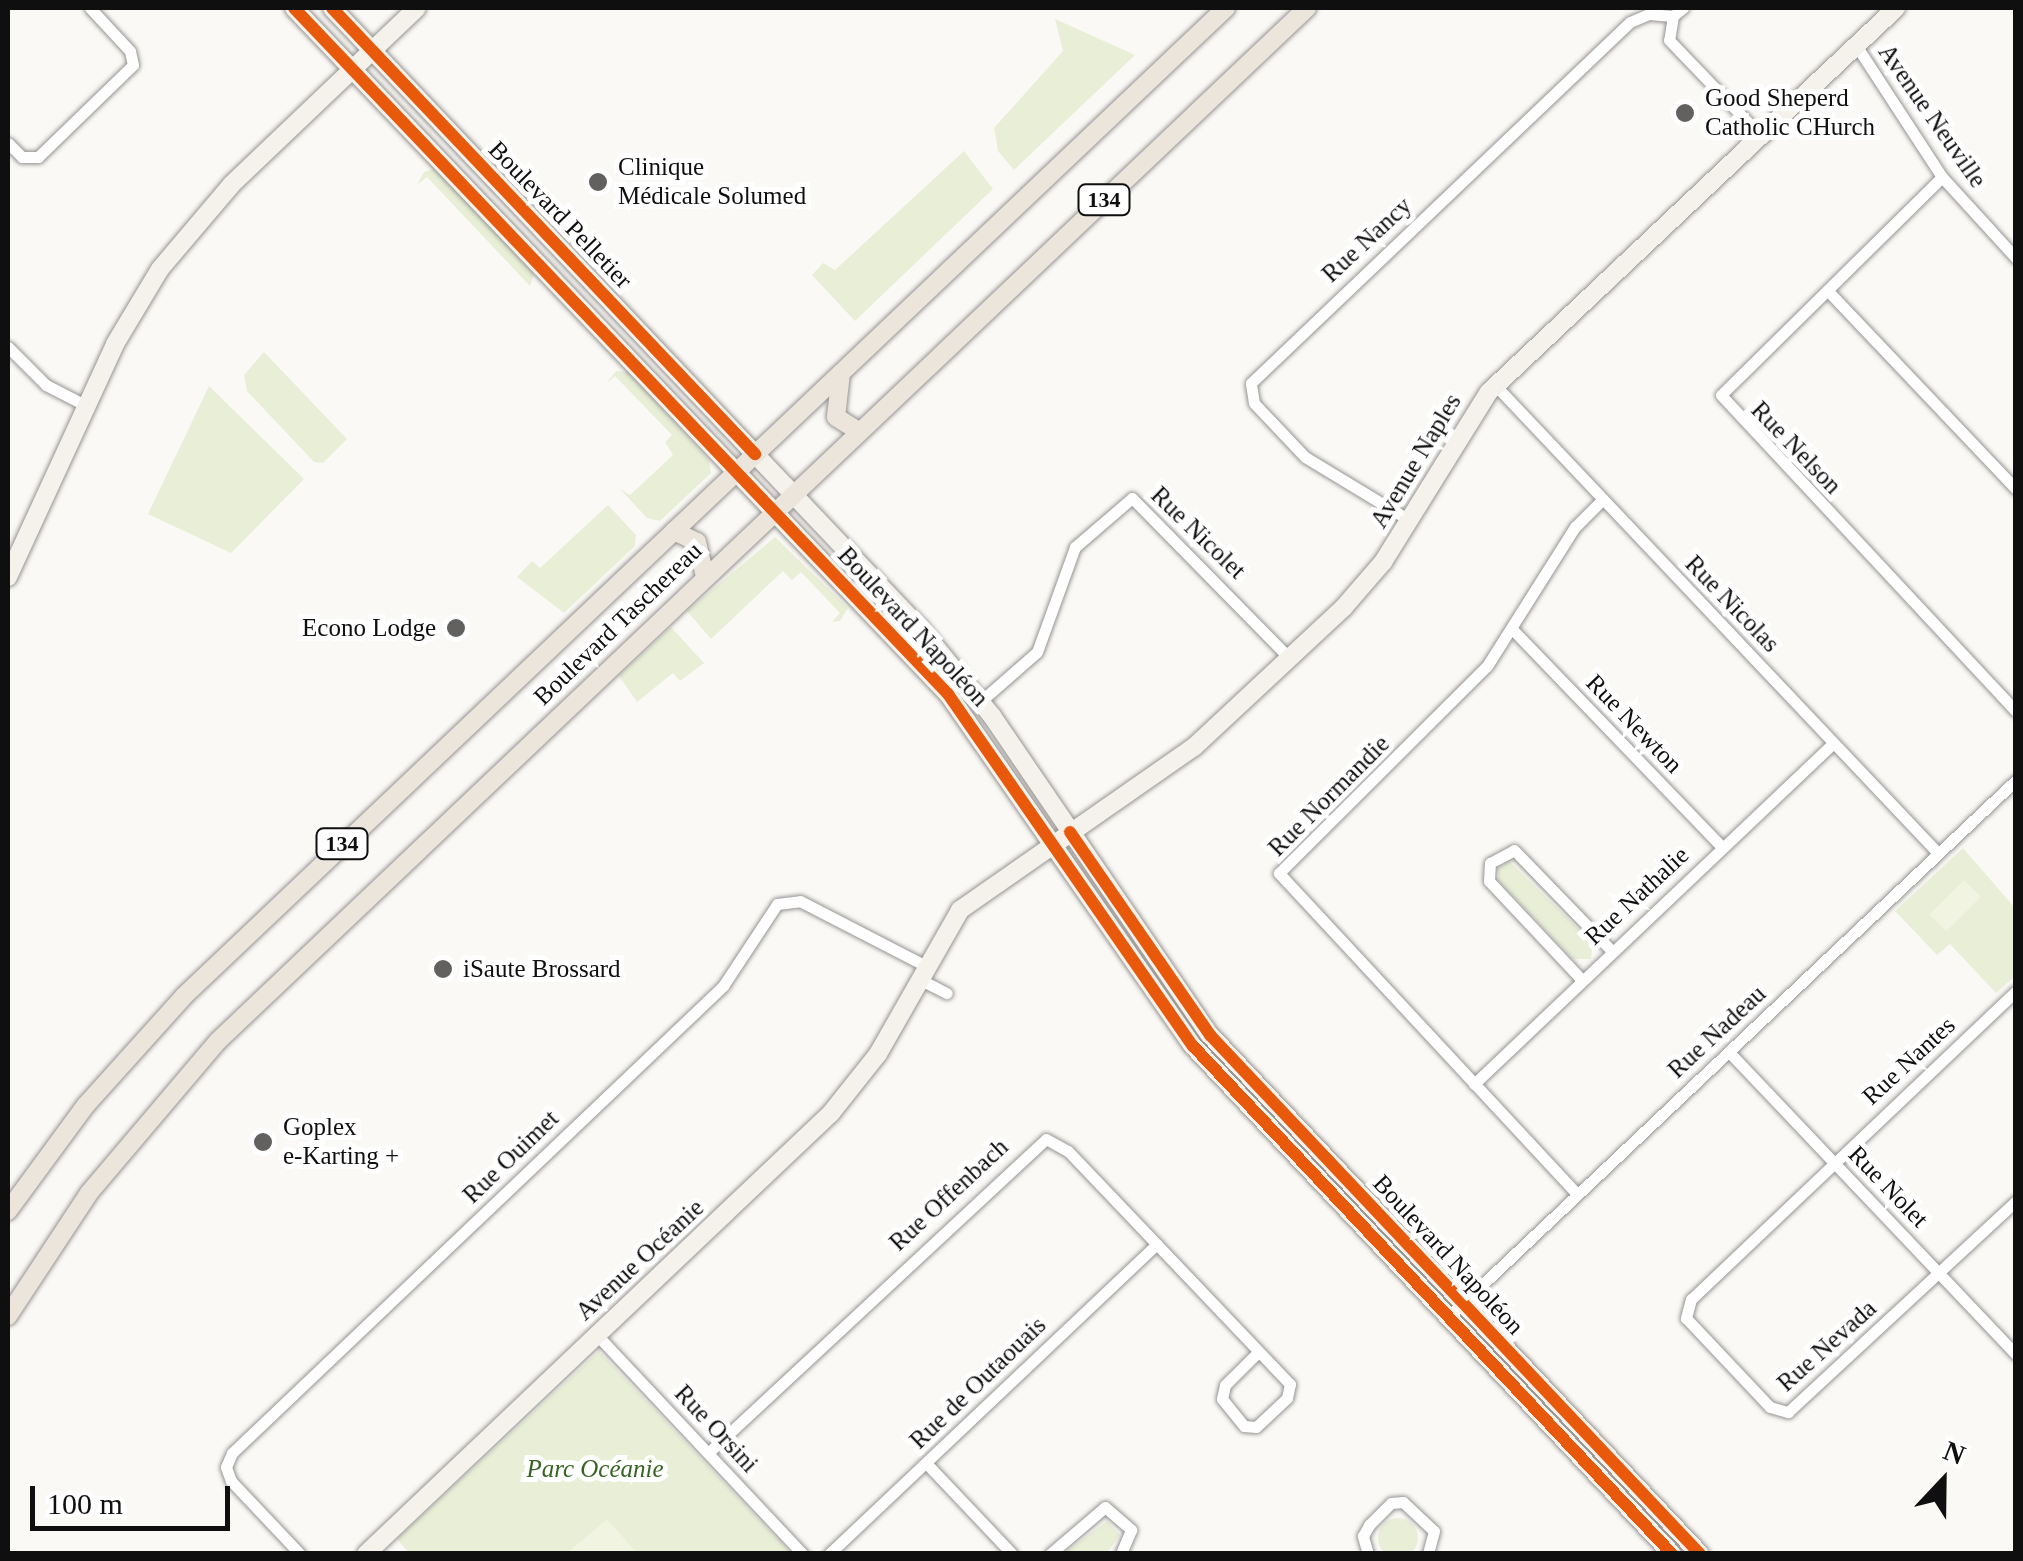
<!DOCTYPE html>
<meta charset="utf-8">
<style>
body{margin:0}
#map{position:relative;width:2023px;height:1561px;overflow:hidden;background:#fbf9f5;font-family:Georgia,serif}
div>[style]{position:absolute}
.green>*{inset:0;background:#e8efd6}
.round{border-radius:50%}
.pitch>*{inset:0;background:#f0f4e0;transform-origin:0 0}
.roads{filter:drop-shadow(0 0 2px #959493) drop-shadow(0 0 2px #959493)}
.street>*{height:11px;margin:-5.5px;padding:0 5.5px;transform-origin:5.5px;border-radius:5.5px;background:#fefefe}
.secondary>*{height:18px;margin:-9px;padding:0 9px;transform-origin:9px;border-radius:9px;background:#f5f2eb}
.primary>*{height:18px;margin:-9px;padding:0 9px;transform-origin:9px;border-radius:9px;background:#ebe5dc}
.cycleway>*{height:12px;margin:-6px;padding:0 6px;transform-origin:6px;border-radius:6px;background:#e8590c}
.dots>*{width:28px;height:28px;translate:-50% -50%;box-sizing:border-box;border:5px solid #fff;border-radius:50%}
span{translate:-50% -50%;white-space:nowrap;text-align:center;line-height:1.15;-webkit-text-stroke:10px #fff;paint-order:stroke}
.shield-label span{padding:2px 8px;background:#fff;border:2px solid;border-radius:8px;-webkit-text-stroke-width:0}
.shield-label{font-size:22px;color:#0f0f0f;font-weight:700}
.poi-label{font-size:25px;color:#0f0f0f}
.left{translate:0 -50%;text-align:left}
.right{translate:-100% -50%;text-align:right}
.street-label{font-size:25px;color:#0f0f0f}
.park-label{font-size:25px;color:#376422;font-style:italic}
.frame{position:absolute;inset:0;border:10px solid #0f0f0f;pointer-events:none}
.north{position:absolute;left:1893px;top:1431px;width:100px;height:100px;-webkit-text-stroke:8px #fff;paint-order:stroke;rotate:22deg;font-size:28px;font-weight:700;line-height:40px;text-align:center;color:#0f0f0f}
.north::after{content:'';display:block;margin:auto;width:35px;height:45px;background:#0f0f0f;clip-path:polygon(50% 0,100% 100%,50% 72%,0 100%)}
.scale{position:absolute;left:30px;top:1486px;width:200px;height:45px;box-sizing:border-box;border:5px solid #0f0f0f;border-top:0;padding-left:12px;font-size:30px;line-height:35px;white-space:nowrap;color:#0f0f0f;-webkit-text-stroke:8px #fff;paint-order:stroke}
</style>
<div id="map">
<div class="green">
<div style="clip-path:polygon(1055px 19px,1135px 55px,1014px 170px,998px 151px,994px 128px,1063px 51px)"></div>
<div style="clip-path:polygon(964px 151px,993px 189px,855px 321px,812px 275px,823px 263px,835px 270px)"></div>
<div style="clip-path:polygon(435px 169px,534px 273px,530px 286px,427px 177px,417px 185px,424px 172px)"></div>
<div style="clip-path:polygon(264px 352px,347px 439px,323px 463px,314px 462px,247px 391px,244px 375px)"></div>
<div style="clip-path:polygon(616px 371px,628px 372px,709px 460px,711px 473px,660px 521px,647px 518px,620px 489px,630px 495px,673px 455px,665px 442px,672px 435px,615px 376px,606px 384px)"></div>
<div style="clip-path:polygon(209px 386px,304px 479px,231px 553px,148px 514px)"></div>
<div style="clip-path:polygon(608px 505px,636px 535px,635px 546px,564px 613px,517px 577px,532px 561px,540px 568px)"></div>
<div style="clip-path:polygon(775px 537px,848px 608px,840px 621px,832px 622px,840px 613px,801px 572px,792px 580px,783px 571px,711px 639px,687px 611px)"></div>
<div style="clip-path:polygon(671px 627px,704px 663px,680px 681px,673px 673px,637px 702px,619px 676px)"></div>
<div style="clip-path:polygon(1963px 848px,2015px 908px,2015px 976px,1996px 993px,1950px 944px,1937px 955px,1895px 911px)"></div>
<div style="clip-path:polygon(1509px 861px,1593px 943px,1591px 959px,1573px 959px,1499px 881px,1498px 869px)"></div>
<div style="clip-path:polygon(599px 1351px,791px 1553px,410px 1554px,397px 1539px)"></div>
<div class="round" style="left:1378px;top:1518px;width:40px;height:40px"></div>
<div style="clip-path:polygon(1107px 1521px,1120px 1535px,1107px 1553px,1064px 1553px)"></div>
</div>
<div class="pitch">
<div style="left:1964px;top:880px;width:24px;height:49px;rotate:45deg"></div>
<div style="clip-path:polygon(607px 1519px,637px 1553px,567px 1553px)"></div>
</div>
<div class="roads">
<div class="street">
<div style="left:1673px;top:16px;width:24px;rotate:99deg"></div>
<div style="left:1669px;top:40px;width:132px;rotate:46.2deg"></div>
<div style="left:1854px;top:42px;width:161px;rotate:56.9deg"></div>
<div style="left:1942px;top:177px;width:110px;rotate:47.6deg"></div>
<div style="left:8px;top:143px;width:20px;rotate:45deg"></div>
<div style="left:22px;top:157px;width:16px"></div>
<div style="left:38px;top:157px;width:132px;rotate:-44.1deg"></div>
<div style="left:133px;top:65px;width:14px;rotate:-102deg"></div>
<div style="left:130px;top:51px;width:59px;rotate:-132.9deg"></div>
<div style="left:1942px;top:177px;width:310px;rotate:135.4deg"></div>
<div style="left:1721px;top:395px;width:432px;rotate:47deg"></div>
<div style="left:1828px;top:291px;width:273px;rotate:46.5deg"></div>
<div style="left:8px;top:347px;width:54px;rotate:45deg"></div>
<div style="left:46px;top:385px;width:44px;rotate:27.1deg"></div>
<div style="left:1496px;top:386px;width:643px;rotate:46.58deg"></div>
<div style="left:1409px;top:520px;width:122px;rotate:-148.8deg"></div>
<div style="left:1305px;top:457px;width:74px;rotate:-133.4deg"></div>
<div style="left:1254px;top:403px;width:20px;rotate:-99deg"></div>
<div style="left:1251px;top:383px;width:523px;rotate:-43.61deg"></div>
<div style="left:1630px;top:22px;width:21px;rotate:-23deg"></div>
<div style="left:1649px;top:14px;width:24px;rotate:5deg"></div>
<div style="left:1673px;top:16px;width:13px;rotate:-39deg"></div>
<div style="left:1514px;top:631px;width:300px;rotate:46.1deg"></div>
<div style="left:981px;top:701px;width:74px;rotate:-41.2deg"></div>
<div style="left:1037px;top:652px;width:112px;rotate:-70.1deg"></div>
<div style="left:1075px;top:547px;width:75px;rotate:-40.7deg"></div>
<div style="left:1132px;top:498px;width:226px;rotate:45.5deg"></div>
<div style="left:919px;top:979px;width:31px;rotate:27deg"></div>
<div style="left:1581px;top:979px;width:134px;rotate:-133.2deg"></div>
<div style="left:1489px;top:881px;width:18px;rotate:-87deg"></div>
<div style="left:1490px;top:863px;width:27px;rotate:-28deg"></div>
<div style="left:1514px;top:850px;width:141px;rotate:45.9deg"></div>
<div style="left:2016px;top:991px;width:448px;rotate:136.5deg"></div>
<div style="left:1691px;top:1299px;width:20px;rotate:105deg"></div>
<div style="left:1686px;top:1318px;width:122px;rotate:46.7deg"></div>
<div style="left:1770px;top:1407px;width:19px;rotate:16deg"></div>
<div style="left:1788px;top:1412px;width:311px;rotate:-42.8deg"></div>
<div style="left:1729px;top:1052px;width:417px;rotate:46.5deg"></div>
<div style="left:1474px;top:1084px;width:495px;rotate:-43.5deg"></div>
<div style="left:1577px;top:1194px;width:438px;rotate:-132.9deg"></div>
<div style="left:1279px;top:873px;width:293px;rotate:-44.9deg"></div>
<div style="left:1487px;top:666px;width:165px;rotate:-57.7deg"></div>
<div style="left:1575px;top:527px;width:38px;rotate:-45deg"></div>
<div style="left:1448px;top:1317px;width:782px;rotate:-43.39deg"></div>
<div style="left:597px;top:1335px;width:301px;rotate:46.8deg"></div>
<div style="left:708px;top:1453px;width:461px;rotate:-42.9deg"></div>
<div style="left:1046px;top:1139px;width:25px;rotate:29deg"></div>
<div style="left:1068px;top:1151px;width:322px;rotate:46.4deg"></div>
<div style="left:1290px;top:1384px;width:14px;rotate:102deg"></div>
<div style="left:1287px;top:1398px;width:42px;rotate:136.9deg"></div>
<div style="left:1256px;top:1427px;width:12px;rotate:-175deg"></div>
<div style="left:1244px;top:1426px;width:35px;rotate:-129deg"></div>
<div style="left:1222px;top:1399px;width:14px;rotate:-78deg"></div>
<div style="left:1225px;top:1385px;width:47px;rotate:-45deg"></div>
<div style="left:927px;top:1464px;width:124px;rotate:46.6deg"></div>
<div style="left:300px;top:1554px;width:100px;rotate:-133.4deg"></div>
<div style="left:231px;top:1481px;width:15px;rotate:-110deg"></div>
<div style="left:226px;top:1467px;width:15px;rotate:-67deg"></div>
<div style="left:232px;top:1453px;width:678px;rotate:-43.56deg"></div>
<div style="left:723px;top:986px;width:98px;rotate:-56.6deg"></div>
<div style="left:777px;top:904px;width:23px;rotate:-7deg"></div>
<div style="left:800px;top:901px;width:142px;rotate:27.3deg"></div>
<div style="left:829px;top:1554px;width:451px;rotate:-43.4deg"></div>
<div style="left:1050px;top:1554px;width:72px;rotate:-40.5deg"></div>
<div style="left:1105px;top:1507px;width:35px;rotate:41deg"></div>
<div style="left:1131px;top:1530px;width:26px;rotate:113deg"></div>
<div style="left:1368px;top:1554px;width:19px;rotate:-106deg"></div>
<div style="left:1363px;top:1536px;width:13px;rotate:-61deg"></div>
<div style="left:1369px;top:1525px;width:31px;rotate:-45deg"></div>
<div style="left:1391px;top:1503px;width:12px;rotate:-5deg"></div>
<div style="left:1403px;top:1502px;width:42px;rotate:43.1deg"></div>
<div style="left:1434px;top:1531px;width:24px;rotate:105deg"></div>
</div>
<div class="secondary">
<div style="left:294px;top:8px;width:948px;rotate:46.37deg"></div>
<div style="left:948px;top:694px;width:429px;rotate:55.2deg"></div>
<div style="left:1193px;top:1046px;width:698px;rotate:46.68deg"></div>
<div style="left:332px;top:8px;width:854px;rotate:46.52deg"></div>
<div style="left:920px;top:628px;width:114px;rotate:50.7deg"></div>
<div style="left:992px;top:716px;width:386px;rotate:55.7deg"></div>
<div style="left:1210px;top:1035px;width:714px;rotate:46.65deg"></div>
<div style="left:8px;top:577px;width:256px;rotate:-65.3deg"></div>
<div style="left:115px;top:344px;width:87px;rotate:-59deg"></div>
<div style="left:160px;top:269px;width:111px;rotate:-49.7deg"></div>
<div style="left:232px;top:184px;width:255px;rotate:-43.6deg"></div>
<div style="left:366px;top:1554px;width:641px;rotate:-43.48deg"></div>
<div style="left:831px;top:1113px;width:75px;rotate:-51.5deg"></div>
<div style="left:878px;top:1054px;width:166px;rotate:-60.3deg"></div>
<div style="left:960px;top:910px;width:285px;rotate:-34.9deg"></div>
<div style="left:1194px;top:747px;width:205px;rotate:-43deg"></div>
<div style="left:1344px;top:607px;width:60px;rotate:-49.1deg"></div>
<div style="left:1383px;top:562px;width:200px;rotate:-58.1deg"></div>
<div style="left:1489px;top:392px;width:560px;rotate:-43.33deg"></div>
</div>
<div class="primary">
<div style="left:841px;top:373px;width:44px;rotate:96.5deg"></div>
<div style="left:836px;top:417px;width:26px;rotate:32deg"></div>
<div style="left:674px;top:531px;width:25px;rotate:26deg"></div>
<div style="left:697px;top:542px;width:35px;rotate:77deg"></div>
<div style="left:8px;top:1211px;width:132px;rotate:-53.7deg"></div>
<div style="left:86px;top:1105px;width:147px;rotate:-48deg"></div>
<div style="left:184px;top:996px;width:1436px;rotate:-43.48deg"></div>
<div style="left:8px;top:1316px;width:147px;rotate:-56.6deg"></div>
<div style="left:89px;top:1193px;width:199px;rotate:-49.7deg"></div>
<div style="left:218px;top:1041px;width:1501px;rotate:-43.49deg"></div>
</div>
</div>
<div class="cycleway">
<div style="left:294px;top:8px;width:948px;rotate:46.37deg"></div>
<div style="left:948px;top:694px;width:429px;rotate:55.2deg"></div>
<div style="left:1193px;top:1046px;width:698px;rotate:46.68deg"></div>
<div style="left:332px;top:8px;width:615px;rotate:46.52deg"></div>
<div style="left:1070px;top:832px;width:247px;rotate:55.4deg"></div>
<div style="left:1210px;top:1035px;width:714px;rotate:46.65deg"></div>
</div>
<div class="dots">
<div style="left:1685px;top:113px;background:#626160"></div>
<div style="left:598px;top:182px;background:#626160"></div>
<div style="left:456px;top:628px;background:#626160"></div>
<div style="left:443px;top:969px;background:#626160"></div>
<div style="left:263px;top:1142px;background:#626160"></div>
</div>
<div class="shield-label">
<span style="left:1104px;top:200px">134</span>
<span style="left:342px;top:844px">134</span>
</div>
<div class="poi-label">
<span class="left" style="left:1705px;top:113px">Good Sheperd<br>Catholic CHurch</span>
<span class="left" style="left:618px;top:182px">Clinique<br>Médicale Solumed</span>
<span class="right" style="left:436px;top:628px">Econo Lodge</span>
<span class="left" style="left:463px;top:969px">iSaute Brossard</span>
<span class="left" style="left:283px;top:1142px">Goplex<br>e-Karting +</span>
</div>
<div class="street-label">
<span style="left:1932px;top:116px;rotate:55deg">Avenue Neuville</span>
<span style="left:560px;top:215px;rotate:46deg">Boulevard Pelletier</span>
<span style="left:1367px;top:240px;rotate:-43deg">Rue Nancy</span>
<span style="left:1796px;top:448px;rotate:46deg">Rue Nelson</span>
<span style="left:1416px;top:461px;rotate:-59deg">Avenue Naples</span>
<span style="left:1198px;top:533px;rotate:44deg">Rue Nicolet</span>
<span style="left:1732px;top:604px;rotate:46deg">Rue Nicolas</span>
<span style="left:618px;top:624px;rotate:-44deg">Boulevard Taschereau</span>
<span style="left:913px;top:627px;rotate:47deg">Boulevard Napoléon</span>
<span style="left:1634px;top:724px;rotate:46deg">Rue Newton</span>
<span style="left:1329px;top:796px;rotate:-45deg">Rue Normandie</span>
<span style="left:1637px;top:896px;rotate:-43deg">Rue Nathalie</span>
<span style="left:1717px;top:1032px;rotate:-43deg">Rue Nadeau</span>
<span style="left:1909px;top:1061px;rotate:-43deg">Rue Nantes</span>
<span style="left:511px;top:1157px;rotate:-44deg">Rue Ouimet</span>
<span style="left:1888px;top:1187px;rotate:46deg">Rue Nolet</span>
<span style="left:949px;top:1195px;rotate:-43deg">Rue Offenbach</span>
<span style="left:1448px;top:1255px;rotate:47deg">Boulevard Napoléon</span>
<span style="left:640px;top:1260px;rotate:-43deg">Avenue Océanie</span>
<span style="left:1827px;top:1346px;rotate:-42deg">Rue Nevada</span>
<span style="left:978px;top:1383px;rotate:-44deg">Rue de Outaouais</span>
<span style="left:716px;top:1429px;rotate:47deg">Rue Orsini</span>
</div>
<div class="park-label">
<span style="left:595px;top:1469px">Parc Océanie</span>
</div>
<div class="frame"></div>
<div class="north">N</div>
<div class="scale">100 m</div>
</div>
